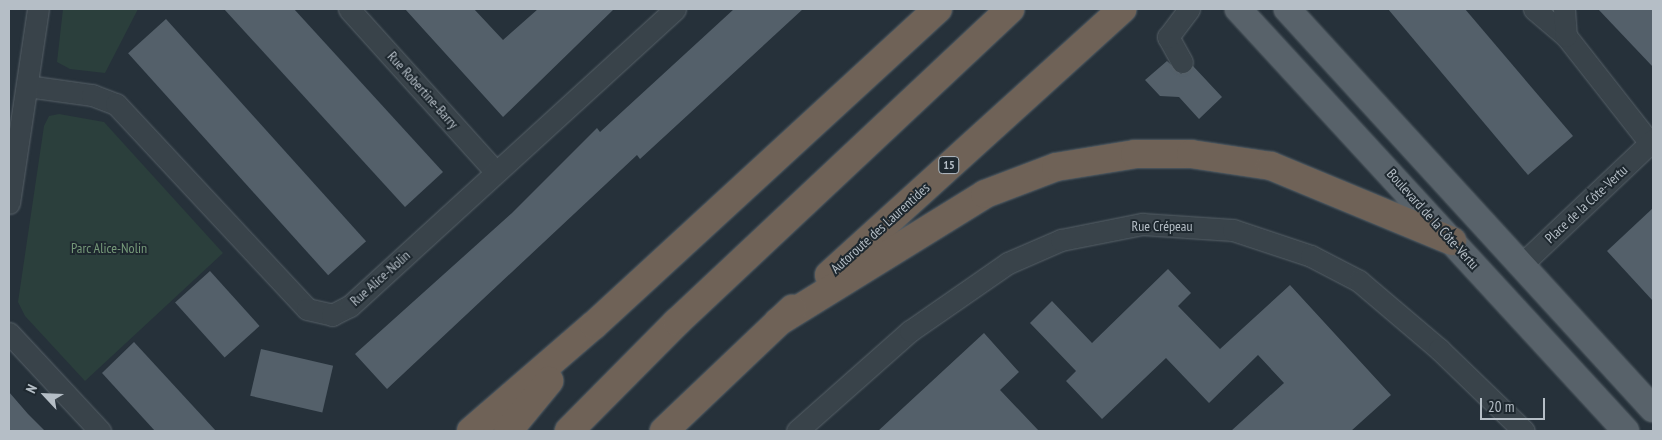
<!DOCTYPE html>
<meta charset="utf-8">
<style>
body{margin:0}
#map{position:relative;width:1662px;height:440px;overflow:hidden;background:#26313a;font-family:"PT Sans Narrow",sans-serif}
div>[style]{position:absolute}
.green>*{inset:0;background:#2b3f3c}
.building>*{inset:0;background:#54606a;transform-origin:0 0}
.roads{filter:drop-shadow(0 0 1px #576168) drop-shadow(0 0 1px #576168)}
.minor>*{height:21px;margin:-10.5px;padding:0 10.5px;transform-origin:10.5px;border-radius:10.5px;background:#39434a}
.major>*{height:26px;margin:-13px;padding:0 13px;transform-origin:13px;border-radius:13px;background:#58626a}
.highway>*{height:28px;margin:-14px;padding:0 14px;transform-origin:14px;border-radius:14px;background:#6f6257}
span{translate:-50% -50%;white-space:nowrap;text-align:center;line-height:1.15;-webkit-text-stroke:4px #1e282f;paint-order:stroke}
.shield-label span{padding:1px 4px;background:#1e282f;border:1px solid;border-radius:4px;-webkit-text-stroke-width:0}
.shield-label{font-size:12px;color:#b5bec6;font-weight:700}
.street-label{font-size:14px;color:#b5bec6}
.park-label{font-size:14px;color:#769979}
.frame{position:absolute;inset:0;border:10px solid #b5bec6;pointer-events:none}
.north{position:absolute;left:20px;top:370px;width:50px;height:50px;-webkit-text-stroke:4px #1e282f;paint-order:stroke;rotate:295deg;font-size:14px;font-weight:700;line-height:20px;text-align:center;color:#b5bec6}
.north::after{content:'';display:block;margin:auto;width:18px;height:22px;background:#b5bec6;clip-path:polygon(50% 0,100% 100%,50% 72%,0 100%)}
.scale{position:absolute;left:1480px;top:398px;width:65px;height:22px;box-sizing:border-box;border:2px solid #b5bec6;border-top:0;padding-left:6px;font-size:15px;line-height:18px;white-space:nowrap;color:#b5bec6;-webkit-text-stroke:4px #1e282f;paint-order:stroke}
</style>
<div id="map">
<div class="green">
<div style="clip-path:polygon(63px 9px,138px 9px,105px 73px,70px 69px,57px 62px)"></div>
<div style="clip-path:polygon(59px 114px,104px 122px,223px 253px,85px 381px,25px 316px,18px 302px,44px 126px,49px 116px)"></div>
</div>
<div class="building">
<div style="clip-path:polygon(224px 9px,294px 9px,443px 172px,405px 207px)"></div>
<div style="clip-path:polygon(405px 9px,474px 9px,503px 40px,538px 9px,614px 9px,503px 117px)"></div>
<div style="clip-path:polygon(734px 9px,803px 9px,640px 159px,637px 155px,387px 389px,355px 354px,512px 213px,597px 128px,600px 132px)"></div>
<div style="clip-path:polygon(1388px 9px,1465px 9px,1573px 136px,1528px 175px)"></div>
<div style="clip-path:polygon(1598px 9px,1653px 9px,1653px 67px)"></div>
<div style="left:166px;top:19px;width:299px;height:51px;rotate:48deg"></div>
<div style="clip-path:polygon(1167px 61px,1181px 74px,1193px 66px,1222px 97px,1199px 119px,1179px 97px,1160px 96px,1145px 80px)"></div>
<div style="clip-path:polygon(1653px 208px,1653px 301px,1607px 251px)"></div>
<div style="clip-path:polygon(1168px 269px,1191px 293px,1178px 306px,1220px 349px,1290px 285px,1391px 395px,1351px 431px,1231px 431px,1284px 383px,1258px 355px,1209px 403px,1166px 358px,1102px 419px,1066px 381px,1076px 371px,1030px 323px,1052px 301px,1092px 343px)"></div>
<div style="left:210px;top:271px;width:74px;height:47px;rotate:48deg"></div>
<div style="clip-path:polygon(984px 333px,1019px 372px,1000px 390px,1039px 431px,878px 431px)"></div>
<div style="clip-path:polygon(134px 342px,216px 431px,155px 431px,102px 373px)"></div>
<div style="left:261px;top:349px;width:74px;height:48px;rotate:13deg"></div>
<div style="clip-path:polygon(9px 392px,28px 414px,45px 431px,9px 431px)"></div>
</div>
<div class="roads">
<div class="minor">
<div style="left:349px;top:9px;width:219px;rotate:48deg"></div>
<div style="left:1534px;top:9px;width:42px;rotate:40.2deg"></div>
<div style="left:1566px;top:36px;width:136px;rotate:51.9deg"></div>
<div style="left:1564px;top:9px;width:27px;rotate:86deg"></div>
<div style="left:1182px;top:62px;width:29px;rotate:-119deg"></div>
<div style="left:1168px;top:37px;width:35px;rotate:-53deg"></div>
<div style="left:27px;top:86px;width:66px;rotate:7.9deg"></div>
<div style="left:92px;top:95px;width:26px;rotate:21deg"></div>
<div style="left:116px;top:104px;width:280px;rotate:47deg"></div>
<div style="left:307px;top:309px;width:26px;rotate:13deg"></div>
<div style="left:332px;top:315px;width:20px;rotate:-27deg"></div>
<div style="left:350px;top:306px;width:440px;rotate:-42.4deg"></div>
<div style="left:9px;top:203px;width:196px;rotate:-81.5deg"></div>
<div style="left:1521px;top:265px;width:182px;rotate:-43.4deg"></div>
<div style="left:9px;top:333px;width:134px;rotate:47.1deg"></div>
<div style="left:797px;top:431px;width:151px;rotate:-41.5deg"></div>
<div style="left:910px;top:331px;width:119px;rotate:-34.8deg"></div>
<div style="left:1008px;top:263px;width:58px;rotate:-23.5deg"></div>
<div style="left:1061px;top:240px;width:83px;rotate:-11.2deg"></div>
<div style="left:1142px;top:224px;width:91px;rotate:3.8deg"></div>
<div style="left:1233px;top:230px;width:82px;rotate:18.4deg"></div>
<div style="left:1311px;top:256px;width:54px;rotate:27.5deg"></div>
<div style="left:1359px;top:281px;width:105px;rotate:40.4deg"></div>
<div style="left:1439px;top:349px;width:118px;rotate:44deg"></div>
</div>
<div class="major">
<div style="left:1238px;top:9px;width:573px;rotate:47.4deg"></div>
<div style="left:1287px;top:9px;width:542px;rotate:47.54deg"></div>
</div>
<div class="highway">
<div style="left:829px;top:275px;width:396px;rotate:-42.2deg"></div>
<div style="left:778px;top:322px;width:243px;rotate:-31.7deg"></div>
<div style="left:985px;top:194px;width:76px;rotate:-20.8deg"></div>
<div style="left:1056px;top:167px;width:80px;rotate:-9.3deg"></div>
<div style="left:1135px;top:154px;width:56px"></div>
<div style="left:1191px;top:154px;width:81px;rotate:8.5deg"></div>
<div style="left:1271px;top:166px;width:196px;rotate:22.5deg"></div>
<div style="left:471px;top:431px;width:162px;rotate:-40.8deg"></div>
<div style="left:594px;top:325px;width:467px;rotate:-42.6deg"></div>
<div style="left:508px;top:431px;width:65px;rotate:-50.6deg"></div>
<div style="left:569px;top:431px;width:153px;rotate:-45.3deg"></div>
<div style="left:677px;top:322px;width:457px;rotate:-43.2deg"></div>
<div style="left:664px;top:431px;width:177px;rotate:-43.6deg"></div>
</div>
</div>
<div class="shield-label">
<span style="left:949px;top:165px">15</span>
</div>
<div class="street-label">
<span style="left:423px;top:90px;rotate:48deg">Rue Robertine-Barry</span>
<span style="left:1586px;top:204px;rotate:-43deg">Place de la Côte-Vertu</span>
<span style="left:1433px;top:219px;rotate:48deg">Boulevard de la Côte-Vertu</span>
<span style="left:1162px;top:226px">Rue Crépeau</span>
<span style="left:880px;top:228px;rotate:-42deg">Autoroute des Laurentides</span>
<span style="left:380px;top:278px;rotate:-42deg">Rue Alice-Nolin</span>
</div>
<div class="park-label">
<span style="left:109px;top:248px">Parc Alice-Nolin</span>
</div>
<div class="frame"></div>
<div class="north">N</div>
<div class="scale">20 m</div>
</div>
